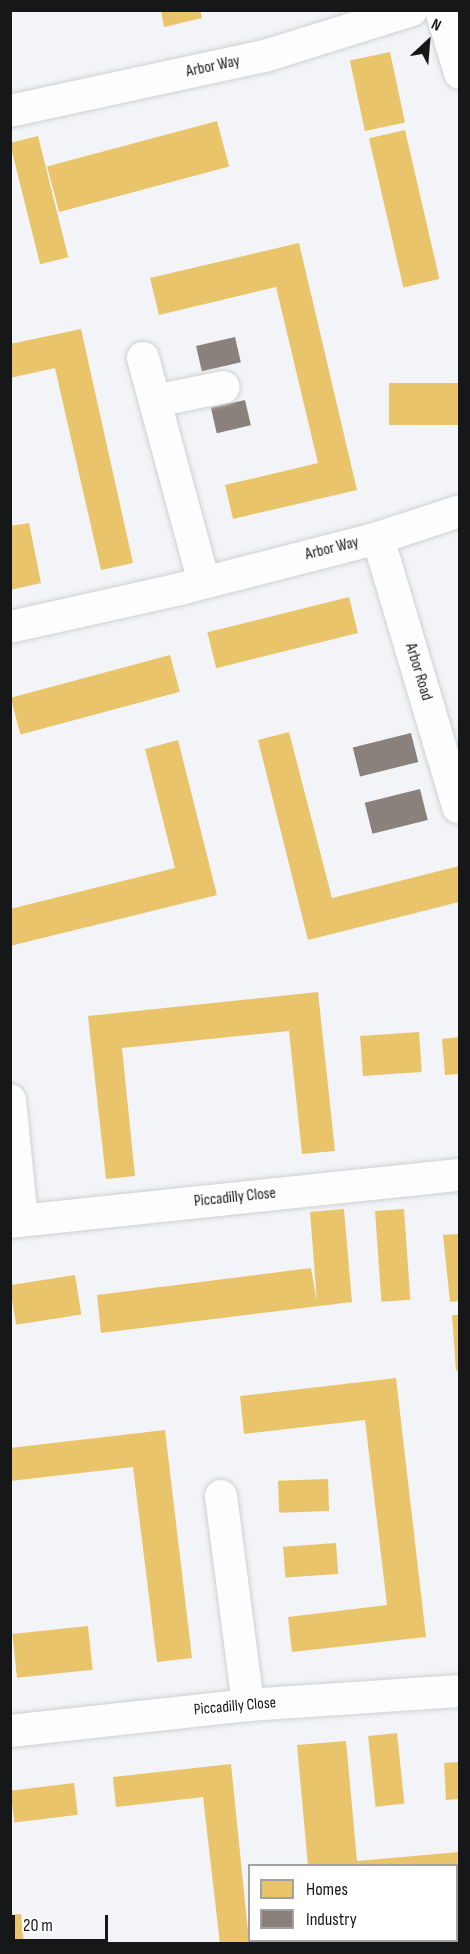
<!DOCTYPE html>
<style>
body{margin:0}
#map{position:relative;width:470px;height:1954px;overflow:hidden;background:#f3f4f7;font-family:"Sofia Sans Condensed",sans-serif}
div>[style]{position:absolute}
.homes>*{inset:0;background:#e9c46a;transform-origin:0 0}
.industry>*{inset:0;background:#8a817c;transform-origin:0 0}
.roads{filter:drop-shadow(0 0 2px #cfd0d2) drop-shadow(0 0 2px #cfd0d2)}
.minor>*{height:32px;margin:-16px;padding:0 16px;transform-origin:16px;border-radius:16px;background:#fdfdfe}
span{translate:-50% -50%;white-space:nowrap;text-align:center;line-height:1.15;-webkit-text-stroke:6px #fff;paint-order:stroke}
.street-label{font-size:16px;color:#161719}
.frame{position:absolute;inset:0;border:12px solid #161719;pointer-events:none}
.legend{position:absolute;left:248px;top:1864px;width:210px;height:78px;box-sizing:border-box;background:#fff;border:2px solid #a2a2a3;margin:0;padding:8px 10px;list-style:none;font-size:18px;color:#161719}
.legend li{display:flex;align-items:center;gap:12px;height:30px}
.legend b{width:30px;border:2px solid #a2a2a3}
.north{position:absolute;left:398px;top:12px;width:60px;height:60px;-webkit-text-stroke:4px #fff;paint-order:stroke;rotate:26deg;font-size:16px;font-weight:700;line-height:24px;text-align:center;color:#161719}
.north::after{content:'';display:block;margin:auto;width:21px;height:27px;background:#161719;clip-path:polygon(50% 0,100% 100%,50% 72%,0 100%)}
.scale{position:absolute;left:12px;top:1915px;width:96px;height:27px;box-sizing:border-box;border:3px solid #161719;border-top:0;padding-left:8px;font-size:18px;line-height:21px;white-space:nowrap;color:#161719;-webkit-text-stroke:4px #fff;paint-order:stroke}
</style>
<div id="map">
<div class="homes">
<div style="clip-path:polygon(161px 10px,200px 10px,202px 18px,164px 27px)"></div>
<div style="left:390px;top:52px;width:72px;height:41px;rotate:78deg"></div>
<div style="left:217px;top:121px;width:47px;height:176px;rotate:75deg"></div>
<div style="left:405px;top:130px;width:153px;height:37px;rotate:77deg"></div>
<div style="left:38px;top:136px;width:125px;height:29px;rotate:76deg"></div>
<div style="clip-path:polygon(299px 243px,357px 490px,233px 519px,225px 485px,318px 463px,276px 287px,159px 315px,150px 278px)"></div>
<div style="clip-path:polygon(81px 329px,133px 563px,101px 570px,55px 368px,10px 378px,10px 344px)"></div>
<div style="left:459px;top:383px;width:42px;height:70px;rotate:90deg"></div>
<div style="clip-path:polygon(29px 523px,41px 583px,10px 590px,10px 526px)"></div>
<div style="left:349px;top:597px;width:37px;height:146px;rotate:76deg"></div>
<div style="left:170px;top:655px;width:38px;height:165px;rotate:75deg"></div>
<div style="clip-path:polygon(289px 732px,332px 898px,459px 866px,459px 902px,308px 940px,258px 740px)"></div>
<div style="clip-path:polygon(178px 740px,217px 895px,10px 946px,10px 909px,175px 868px,145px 749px)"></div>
<div style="clip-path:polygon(318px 992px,335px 1151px,302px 1154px,289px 1031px,122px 1048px,135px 1176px,106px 1179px,88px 1016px)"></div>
<div style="left:419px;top:1032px;width:40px;height:59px;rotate:86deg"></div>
<div style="clip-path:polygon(459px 1037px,459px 1074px,445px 1075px,442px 1039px)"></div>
<div style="clip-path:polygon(344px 1209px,352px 1302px,101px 1333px,97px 1295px,311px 1268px,317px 1302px,310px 1212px)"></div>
<div style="left:404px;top:1209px;width:91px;height:29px;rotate:86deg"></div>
<div style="clip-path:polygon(459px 1234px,459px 1301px,450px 1302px,443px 1235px)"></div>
<div style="left:75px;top:1275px;width:40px;height:66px;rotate:81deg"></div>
<div style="clip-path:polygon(452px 1315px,459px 1315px,459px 1370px,456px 1371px)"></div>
<div style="clip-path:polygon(396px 1378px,426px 1637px,292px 1652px,288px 1617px,387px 1605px,365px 1420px,244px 1434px,240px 1396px)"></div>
<div style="clip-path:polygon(165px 1430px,192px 1658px,157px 1662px,133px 1467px,10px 1481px,10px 1448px)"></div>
<div style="left:328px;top:1479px;width:32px;height:50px;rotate:88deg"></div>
<div style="left:336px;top:1543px;width:31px;height:53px;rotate:86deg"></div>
<div style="left:88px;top:1626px;width:44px;height:76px;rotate:84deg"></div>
<div style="left:397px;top:1733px;width:71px;height:29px;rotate:84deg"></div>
<div style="clip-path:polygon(346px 1741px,357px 1861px,459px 1852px,459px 1885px,456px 1885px,456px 1866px,308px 1866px,297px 1745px)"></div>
<div style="clip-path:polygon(459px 1762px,459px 1799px,446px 1800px,444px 1763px)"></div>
<div style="clip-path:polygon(231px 1764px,249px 1941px,252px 1944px,220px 1944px,203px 1797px,116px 1807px,113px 1777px)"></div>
<div style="left:74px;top:1783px;width:32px;height:64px;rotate:83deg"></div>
<div style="clip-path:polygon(21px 1914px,24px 1944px,10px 1944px,10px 1915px)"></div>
</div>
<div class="industry">
<div style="left:235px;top:337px;width:26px;height:40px;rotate:77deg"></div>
<div style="left:245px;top:400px;width:26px;height:35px;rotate:77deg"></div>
<div style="left:411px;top:733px;width:30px;height:60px;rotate:76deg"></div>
<div style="left:420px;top:789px;width:32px;height:57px;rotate:76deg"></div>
</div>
<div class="roads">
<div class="minor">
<div style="left:441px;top:10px;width:66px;rotate:73.2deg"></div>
<div style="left:10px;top:111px;width:261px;rotate:-12.2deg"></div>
<div style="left:265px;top:56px;width:154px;rotate:-17.4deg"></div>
<div style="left:143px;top:358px;width:232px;rotate:74.8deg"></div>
<div style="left:155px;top:401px;width:70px;rotate:-11.5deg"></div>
<div style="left:378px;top:538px;width:281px;rotate:73.4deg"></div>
<div style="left:10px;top:627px;width:174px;rotate:-12.6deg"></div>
<div style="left:180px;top:589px;width:204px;rotate:-14.4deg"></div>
<div style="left:378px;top:538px;width:86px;rotate:-18.2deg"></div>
<div style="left:10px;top:1100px;width:121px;rotate:84.3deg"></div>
<div style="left:10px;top:1222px;width:452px;rotate:-6deg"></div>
<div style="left:221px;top:1496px;width:211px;rotate:82.6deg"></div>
<div style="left:10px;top:1731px;width:239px;rotate:-6.2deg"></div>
<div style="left:248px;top:1705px;width:212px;rotate:-3.8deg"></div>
</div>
</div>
<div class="street-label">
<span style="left:213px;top:67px;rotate:-12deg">Arbor Way</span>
<span style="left:332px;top:549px;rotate:-14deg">Arbor Way</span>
<span style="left:418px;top:672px;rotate:73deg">Arbor Road</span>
<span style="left:235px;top:1198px;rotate:-6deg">Piccadilly Close</span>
<span style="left:235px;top:1707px;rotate:-5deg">Piccadilly Close</span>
</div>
<div class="frame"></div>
<ul class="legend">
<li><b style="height:16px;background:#e9c46a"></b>Homes</li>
<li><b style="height:16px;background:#8a817c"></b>Industry</li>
</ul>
<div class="north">N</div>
<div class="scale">20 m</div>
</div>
